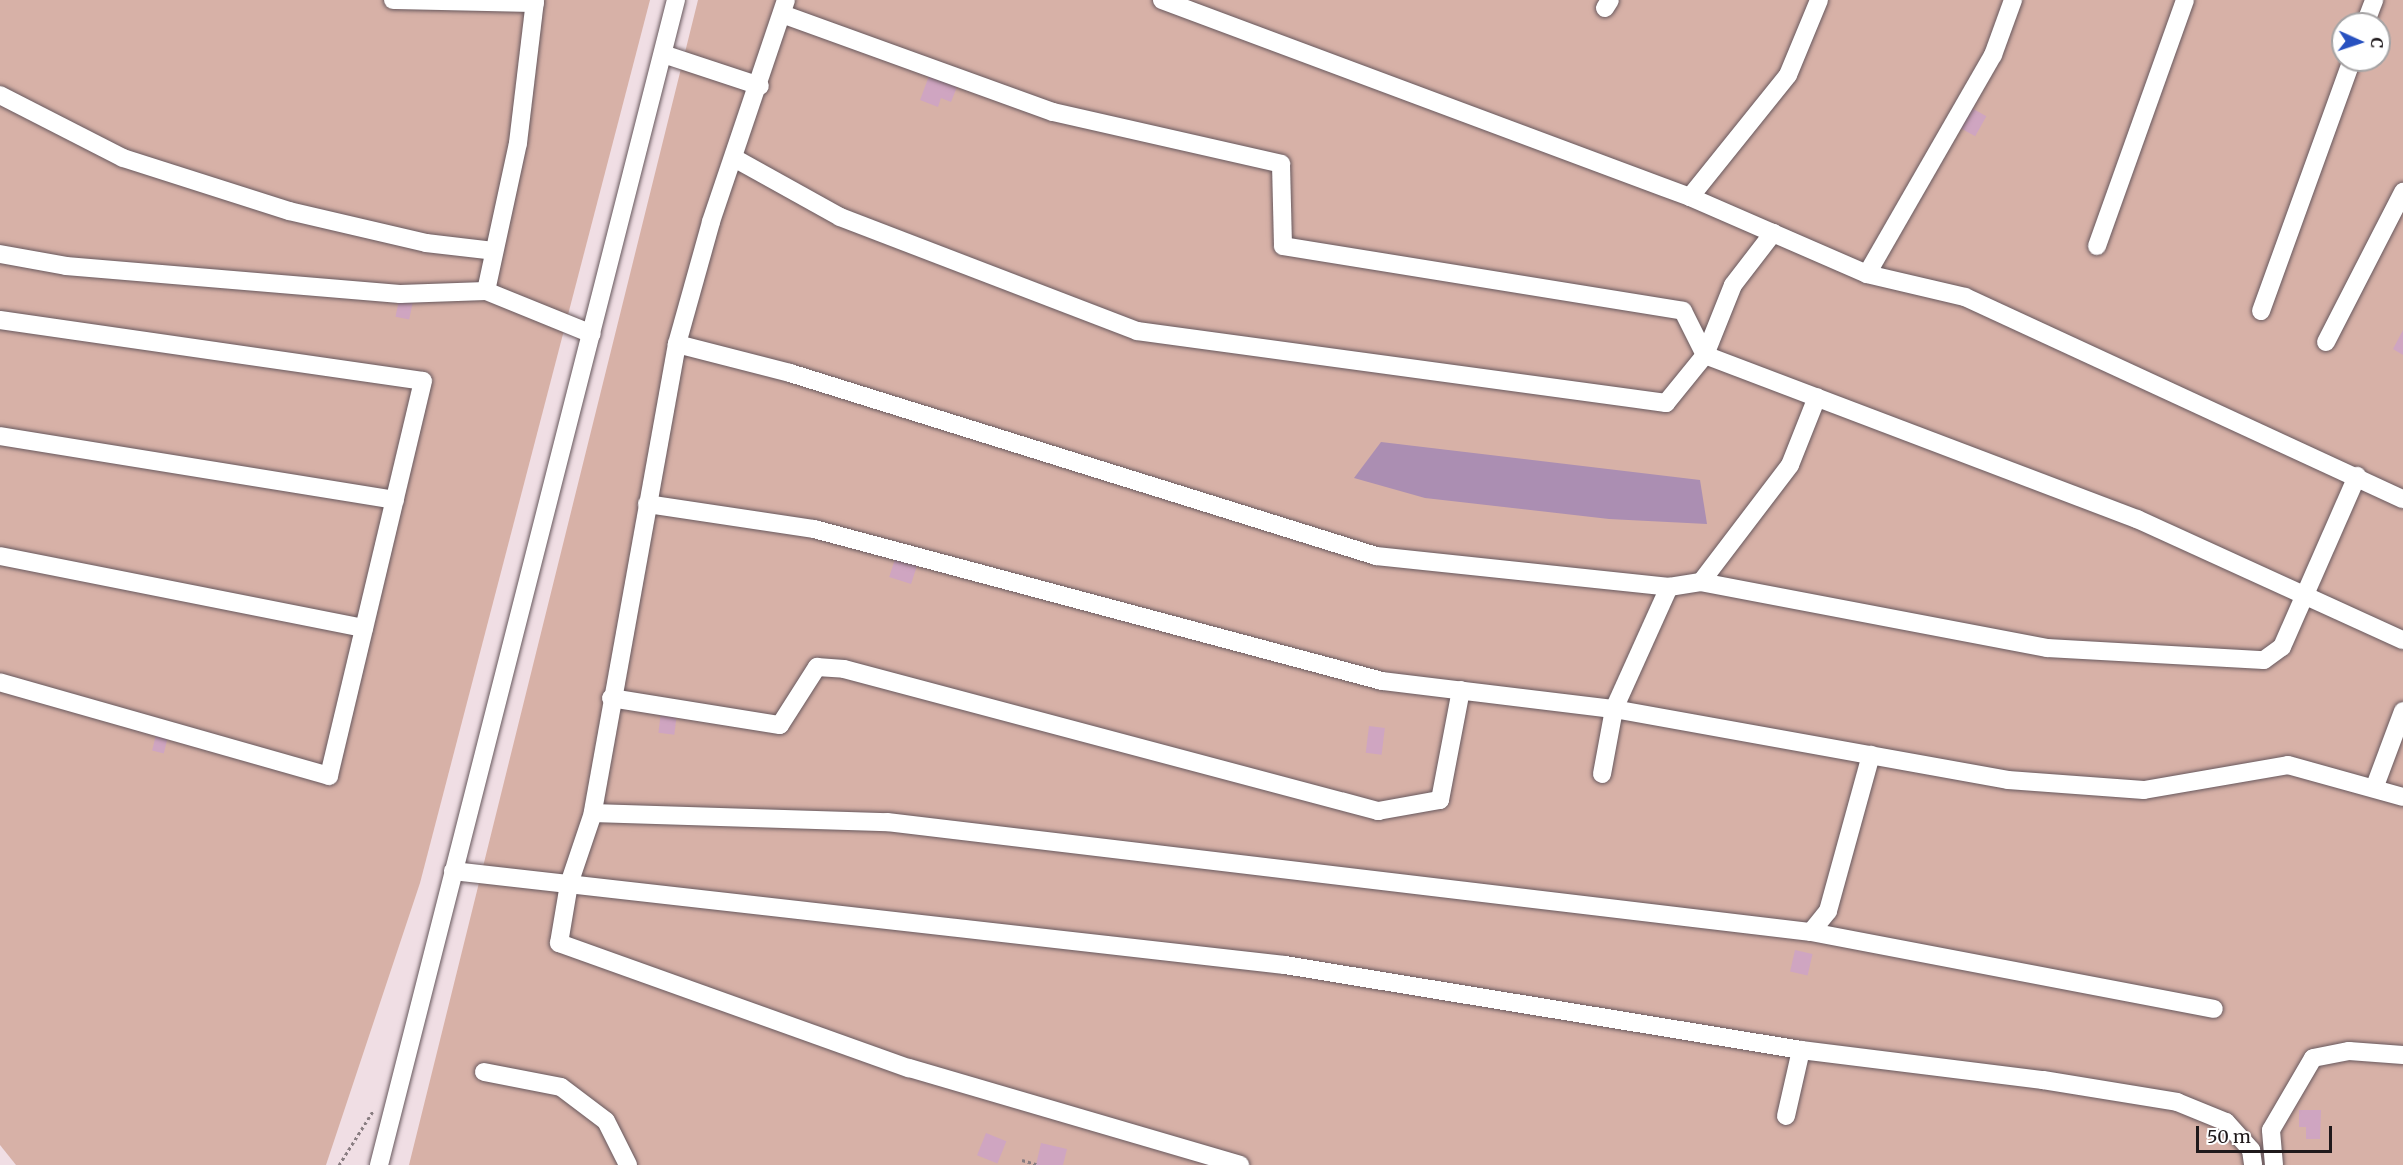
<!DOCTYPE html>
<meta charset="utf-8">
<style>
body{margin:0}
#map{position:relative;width:2403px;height:1165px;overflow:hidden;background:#f0dee4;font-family:Merriweather,serif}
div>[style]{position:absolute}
.green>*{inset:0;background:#d7b1a7}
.water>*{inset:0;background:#ab8eb2}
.building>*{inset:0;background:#cfa5c1;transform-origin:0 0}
.path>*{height:3px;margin-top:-1.5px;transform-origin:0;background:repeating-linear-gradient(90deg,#897d81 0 3px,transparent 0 6px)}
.roads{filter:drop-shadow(0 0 2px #67585d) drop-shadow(0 0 2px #67585d)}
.minor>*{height:18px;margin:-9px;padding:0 9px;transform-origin:9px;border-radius:9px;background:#fff}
span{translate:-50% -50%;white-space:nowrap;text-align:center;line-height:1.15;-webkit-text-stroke:4.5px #fff;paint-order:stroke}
.north{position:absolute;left:2331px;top:12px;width:60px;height:60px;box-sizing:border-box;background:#fff;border:2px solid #a5a3a4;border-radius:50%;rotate:93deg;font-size:16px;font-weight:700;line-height:24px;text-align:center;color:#1f191b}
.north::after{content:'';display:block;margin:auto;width:21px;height:27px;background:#2851c0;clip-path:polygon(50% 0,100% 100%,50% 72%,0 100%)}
.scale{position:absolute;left:2196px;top:1126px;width:136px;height:27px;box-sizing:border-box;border:3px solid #1f191b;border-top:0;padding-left:8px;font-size:18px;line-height:21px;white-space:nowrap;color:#1f191b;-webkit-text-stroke:4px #fff;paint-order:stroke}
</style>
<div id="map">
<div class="green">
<div style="clip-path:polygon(0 0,650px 0,420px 883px,326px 1165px,16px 1165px,0 1145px)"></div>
<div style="clip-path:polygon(evenodd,698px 0,2403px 0,2403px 1165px,409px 1165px,698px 0,2343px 24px,2379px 24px,2379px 60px,2343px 60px,2343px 24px)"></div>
</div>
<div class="water">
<div style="clip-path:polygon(1381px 442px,1700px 480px,1707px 524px,1609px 519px,1425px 498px,1354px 478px)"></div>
</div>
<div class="building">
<div style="clip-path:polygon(929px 76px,957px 87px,951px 102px,941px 98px,938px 107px,920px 100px)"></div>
<div style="left:1968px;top:106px;width:21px;height:23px;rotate:29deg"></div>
<div style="left:399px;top:300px;width:14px;height:17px;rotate:12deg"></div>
<div style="clip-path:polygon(2403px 330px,2403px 355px,2393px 349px)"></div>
<div style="left:896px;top:556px;width:23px;height:22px;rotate:18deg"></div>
<div style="left:661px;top:712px;width:16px;height:21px;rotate:7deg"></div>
<div style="left:1369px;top:726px;width:16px;height:27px;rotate:7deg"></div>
<div style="left:156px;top:735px;width:12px;height:16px;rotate:14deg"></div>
<div style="left:1795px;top:950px;width:18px;height:22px;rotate:13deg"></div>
<div style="clip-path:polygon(2299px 1110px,2321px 1110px,2320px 1139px,2306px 1139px,2306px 1127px,2299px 1127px)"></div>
<div style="left:986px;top:1133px;width:22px;height:24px;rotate:22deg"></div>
<div style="clip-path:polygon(1041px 1143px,1067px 1149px,1063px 1165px,1036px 1165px)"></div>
</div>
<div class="path">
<div style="left:1022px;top:1160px;width:15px;rotate:16deg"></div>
<div style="left:339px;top:1165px;width:64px;rotate:-57.8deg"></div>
</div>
<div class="roads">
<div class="minor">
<div style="left:393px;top:0;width:142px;rotate:1.2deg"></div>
<div style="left:786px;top:0;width:234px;rotate:108.7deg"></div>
<div style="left:711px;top:222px;width:127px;rotate:105.6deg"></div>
<div style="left:677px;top:344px;width:476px;rotate:100.2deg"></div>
<div style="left:593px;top:813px;width:75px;rotate:108.7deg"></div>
<div style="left:569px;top:884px;width:60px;rotate:99.6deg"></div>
<div style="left:559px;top:943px;width:372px;rotate:19.7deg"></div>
<div style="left:909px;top:1068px;width:345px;rotate:16.3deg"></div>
<div style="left:1162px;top:0;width:564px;rotate:20.46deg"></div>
<div style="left:1690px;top:197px;width:193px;rotate:23.5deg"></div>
<div style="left:1867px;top:274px;width:101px;rotate:13.2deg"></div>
<div style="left:1965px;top:297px;width:482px;rotate:24.8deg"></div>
<div style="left:1605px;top:8px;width:9px;rotate:-58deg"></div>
<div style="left:782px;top:14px;width:288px;rotate:19.9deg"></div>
<div style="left:1053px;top:112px;width:234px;rotate:12.8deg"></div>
<div style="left:1281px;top:164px;width:82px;rotate:88.6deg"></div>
<div style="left:1283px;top:246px;width:405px;rotate:9.2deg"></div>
<div style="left:1683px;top:311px;width:49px;rotate:63.4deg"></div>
<div style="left:2365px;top:24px;width:26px;rotate:-69deg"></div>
<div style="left:663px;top:54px;width:102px;rotate:18.3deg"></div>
<div style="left:0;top:95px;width:138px;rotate:27.1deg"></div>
<div style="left:123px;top:158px;width:174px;rotate:17.7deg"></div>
<div style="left:289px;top:211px;width:141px;rotate:13.1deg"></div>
<div style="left:426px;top:243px;width:68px;rotate:6.7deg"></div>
<div style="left:734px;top:158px;width:121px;rotate:29.1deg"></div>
<div style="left:840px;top:217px;width:318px;rotate:21deg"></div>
<div style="left:1137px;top:331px;width:534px;rotate:7.75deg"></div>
<div style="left:1666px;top:403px;width:62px;rotate:-50.9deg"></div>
<div style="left:1705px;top:355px;width:462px;rotate:20.8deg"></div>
<div style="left:2137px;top:519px;width:292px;rotate:24.5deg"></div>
<div style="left:1690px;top:197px;width:156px;rotate:-51.2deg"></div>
<div style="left:1788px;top:75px;width:81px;rotate:-67.5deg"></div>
<div style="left:2097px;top:246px;width:261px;rotate:-70.3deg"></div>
<div style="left:0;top:254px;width:67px;rotate:10.3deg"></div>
<div style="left:66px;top:266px;width:335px;rotate:4.8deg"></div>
<div style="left:400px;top:294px;width:86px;rotate:-2deg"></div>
<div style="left:486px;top:291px;width:114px;rotate:22.1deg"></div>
<div style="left:1867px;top:274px;width:253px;rotate:-60.1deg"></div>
<div style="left:1993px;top:55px;width:59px;rotate:-70deg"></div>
<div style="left:486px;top:291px;width:151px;rotate:-77.8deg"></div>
<div style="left:518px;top:143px;width:144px;rotate:-83.2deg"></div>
<div style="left:2261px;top:311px;width:267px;rotate:-70.1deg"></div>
<div style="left:0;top:320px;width:427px;rotate:8.2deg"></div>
<div style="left:423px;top:381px;width:406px;rotate:103.4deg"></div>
<div style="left:329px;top:776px;width:342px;rotate:-164.1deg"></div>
<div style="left:2326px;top:342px;width:169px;rotate:-62.8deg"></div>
<div style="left:677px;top:344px;width:117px;rotate:14.4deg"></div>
<div style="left:790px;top:373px;width:614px;rotate:17.34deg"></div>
<div style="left:1376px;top:556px;width:295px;rotate:6deg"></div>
<div style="left:1669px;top:587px;width:32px;rotate:-9deg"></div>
<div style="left:1701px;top:582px;width:352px;rotate:10.8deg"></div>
<div style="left:2047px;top:648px;width:217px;rotate:3.2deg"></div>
<div style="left:2264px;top:660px;width:22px;rotate:-36deg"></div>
<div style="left:2282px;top:647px;width:187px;rotate:-66.3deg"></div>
<div style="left:1705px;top:355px;width:75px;rotate:-68.2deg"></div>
<div style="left:1733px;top:285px;width:66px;rotate:-52.4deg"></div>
<div style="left:0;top:436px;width:400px;rotate:9.2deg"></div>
<div style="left:647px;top:504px;width:169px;rotate:8.5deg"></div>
<div style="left:814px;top:529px;width:588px;rotate:14.98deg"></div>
<div style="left:1382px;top:681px;width:234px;rotate:6.9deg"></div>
<div style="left:1614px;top:709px;width:400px;rotate:10.2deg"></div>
<div style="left:2008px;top:780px;width:136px;rotate:4.2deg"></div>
<div style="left:2144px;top:790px;width:146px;rotate:-9.8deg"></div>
<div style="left:2288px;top:765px;width:119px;rotate:15.5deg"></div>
<div style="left:0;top:556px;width:371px;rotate:11.2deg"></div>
<div style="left:1701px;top:582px;width:147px;rotate:-52.7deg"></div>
<div style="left:1790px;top:465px;width:73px;rotate:-68.3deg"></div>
<div style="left:611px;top:698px;width:171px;rotate:9.1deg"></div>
<div style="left:780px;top:725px;width:69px;rotate:-57.5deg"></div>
<div style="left:817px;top:667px;width:27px;rotate:4deg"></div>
<div style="left:844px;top:669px;width:553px;rotate:14.89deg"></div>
<div style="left:1378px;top:811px;width:63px;rotate:-10.1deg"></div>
<div style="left:1440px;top:800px;width:112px;rotate:-79.2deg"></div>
<div style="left:1602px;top:774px;width:66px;rotate:-79.5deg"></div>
<div style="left:1614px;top:709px;width:134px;rotate:-65.7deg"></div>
<div style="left:2375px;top:786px;width:80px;rotate:-69.5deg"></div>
<div style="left:593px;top:813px;width:294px;rotate:1.8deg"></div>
<div style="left:887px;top:822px;width:931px;rotate:6.79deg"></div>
<div style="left:1811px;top:932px;width:410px;rotate:10.8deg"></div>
<div style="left:453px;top:871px;width:837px;rotate:6.45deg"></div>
<div style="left:1285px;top:965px;width:523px;rotate:9.35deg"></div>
<div style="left:1801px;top:1050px;width:244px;rotate:7.1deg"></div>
<div style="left:2043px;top:1080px;width:136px;rotate:9.3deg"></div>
<div style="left:2177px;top:1102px;width:53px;rotate:22.2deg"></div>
<div style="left:2226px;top:1122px;width:38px;rotate:48deg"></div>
<div style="left:2251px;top:1150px;width:15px;rotate:82deg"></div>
<div style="left:1811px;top:932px;width:27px;rotate:-51deg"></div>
<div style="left:1828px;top:911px;width:162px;rotate:-74.6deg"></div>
<div style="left:484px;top:1072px;width:78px;rotate:11deg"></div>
<div style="left:561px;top:1087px;width:56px;rotate:37.1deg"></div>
<div style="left:606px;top:1121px;width:49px;rotate:63.4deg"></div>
<div style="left:1786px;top:1116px;width:68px;rotate:-77.2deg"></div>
<div style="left:379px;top:1165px;width:1202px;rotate:-75.7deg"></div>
<div style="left:2274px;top:1165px;width:35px;rotate:-95deg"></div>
<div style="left:2271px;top:1130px;width:83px;rotate:-59.7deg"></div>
<div style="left:2313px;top:1058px;width:37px;rotate:-11deg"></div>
<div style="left:2349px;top:1051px;width:54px;rotate:4.2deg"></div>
</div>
</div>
<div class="north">С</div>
<div class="scale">50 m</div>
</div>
